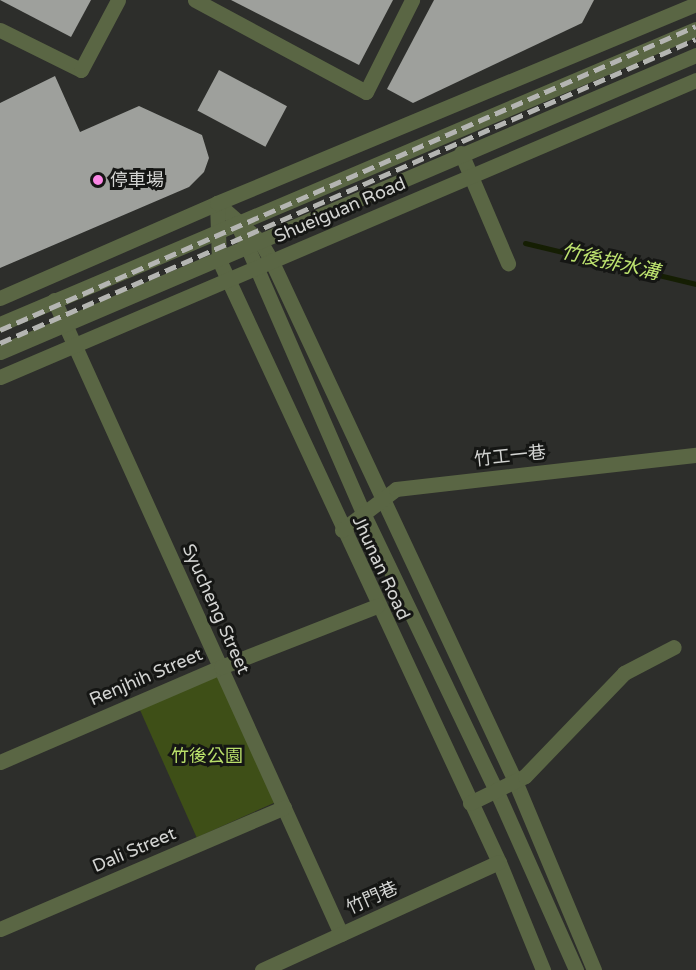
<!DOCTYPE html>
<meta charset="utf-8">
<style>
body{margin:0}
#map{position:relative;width:696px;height:970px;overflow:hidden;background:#2d2e2b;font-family:"Varela Round","Noto Sans TC",sans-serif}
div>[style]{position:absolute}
.green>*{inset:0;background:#3e4f17;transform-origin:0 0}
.stream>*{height:5px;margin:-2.5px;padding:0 2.5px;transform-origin:2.5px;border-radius:2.5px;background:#151e03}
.building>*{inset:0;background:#9ea09c;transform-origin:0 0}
.minor>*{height:15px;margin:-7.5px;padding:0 7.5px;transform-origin:7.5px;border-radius:7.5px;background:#5a6644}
.rail>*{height:4.5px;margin-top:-2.25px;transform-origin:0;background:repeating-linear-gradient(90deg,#b4b5b2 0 12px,transparent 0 18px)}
.dots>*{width:16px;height:16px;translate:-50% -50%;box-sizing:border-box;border:3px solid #151614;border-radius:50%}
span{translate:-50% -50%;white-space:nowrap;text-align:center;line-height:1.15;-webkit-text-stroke:6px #151614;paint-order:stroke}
.poi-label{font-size:18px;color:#d3d4d2}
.left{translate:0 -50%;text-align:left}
.street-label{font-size:18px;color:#d3d4d2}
.park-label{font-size:18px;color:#b9df6a}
.water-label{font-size:20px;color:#bee46f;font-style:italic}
</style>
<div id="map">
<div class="green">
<div style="left:217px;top:674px;width:141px;height:85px;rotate:66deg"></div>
</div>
<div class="stream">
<div style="left:525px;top:243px;width:176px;rotate:13.5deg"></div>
</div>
<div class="building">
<div style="clip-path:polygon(0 0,91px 0,71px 37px)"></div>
<div style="clip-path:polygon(231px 0,393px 0,359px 65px)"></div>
<div style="clip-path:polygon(434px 0,594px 0,582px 23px,413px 103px,387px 89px)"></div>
<div style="left:219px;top:70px;width:77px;height:46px;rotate:28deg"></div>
<div style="clip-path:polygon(55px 76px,80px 132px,139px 106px,202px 135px,209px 158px,204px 172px,189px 187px,0 268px,0 103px)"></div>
</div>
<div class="minor">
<div style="left:195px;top:0;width:194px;rotate:28.3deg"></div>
<div style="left:366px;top:92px;width:103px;rotate:-63.4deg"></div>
<div style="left:0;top:30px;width:90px;rotate:26.3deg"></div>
<div style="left:81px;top:70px;width:79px;rotate:-62.1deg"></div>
<div style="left:461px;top:153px;width:120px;rotate:66.9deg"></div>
<div style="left:217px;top:203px;width:57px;rotate:41.5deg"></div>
<div style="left:260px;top:241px;width:22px;rotate:60deg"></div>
<div style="left:271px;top:260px;width:575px;rotate:64.9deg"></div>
<div style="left:515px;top:781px;width:205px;rotate:67.3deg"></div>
<div style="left:217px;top:203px;width:57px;rotate:88deg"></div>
<div style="left:219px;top:260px;width:664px;rotate:65.06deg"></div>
<div style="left:499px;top:862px;width:117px;rotate:67.8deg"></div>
<div style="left:237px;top:223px;width:316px;rotate:66.5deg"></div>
<div style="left:363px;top:513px;width:307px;rotate:64.4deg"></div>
<div style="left:496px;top:790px;width:197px;rotate:66deg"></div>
<div style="left:0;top:298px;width:237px;rotate:-23.6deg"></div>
<div style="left:217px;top:203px;width:519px;rotate:-22.56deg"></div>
<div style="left:54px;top:300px;width:696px;rotate:65.64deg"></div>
<div style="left:0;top:324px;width:756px;rotate:-22.97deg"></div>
<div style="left:0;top:352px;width:757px;rotate:-23.11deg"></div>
<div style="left:0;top:377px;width:757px;rotate:-23.11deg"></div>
<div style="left:342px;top:530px;width:68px;rotate:-37.2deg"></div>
<div style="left:396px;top:489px;width:302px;rotate:-6.5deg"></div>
<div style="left:0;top:762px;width:241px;rotate:-23.3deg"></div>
<div style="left:221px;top:667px;width:168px;rotate:-21.4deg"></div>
<div style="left:470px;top:803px;width:61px;rotate:-26.1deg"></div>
<div style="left:525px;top:776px;width:143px;rotate:-46.1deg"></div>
<div style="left:624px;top:673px;width:56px;rotate:-27.5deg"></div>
<div style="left:0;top:929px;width:309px;rotate:-23.2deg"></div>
<div style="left:262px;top:970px;width:260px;rotate:-24.5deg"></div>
</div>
<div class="rail">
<div style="left:0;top:330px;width:759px;rotate:-23.59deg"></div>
<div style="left:0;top:343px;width:759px;rotate:-23.59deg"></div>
</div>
<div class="dots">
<div style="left:98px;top:180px;background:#fb87e5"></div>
</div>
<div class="poi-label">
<span class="left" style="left:110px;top:180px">停車場</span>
</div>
<div class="street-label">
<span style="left:340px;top:210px;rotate:-23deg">Shueiguan Road</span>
<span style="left:510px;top:456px;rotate:-6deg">竹工一巷</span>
<span style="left:381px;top:568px;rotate:65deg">Jhunan Road</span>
<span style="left:216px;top:609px;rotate:66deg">Syucheng Street</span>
<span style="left:146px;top:677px;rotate:-23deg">Renjhih Street</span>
<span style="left:134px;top:850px;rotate:-23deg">Dali Street</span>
<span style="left:372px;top:898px;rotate:-24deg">竹門巷</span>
</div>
<div class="park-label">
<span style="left:207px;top:756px">竹後公園</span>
</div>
<div class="water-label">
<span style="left:610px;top:263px;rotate:13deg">竹後排水溝</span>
</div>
</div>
